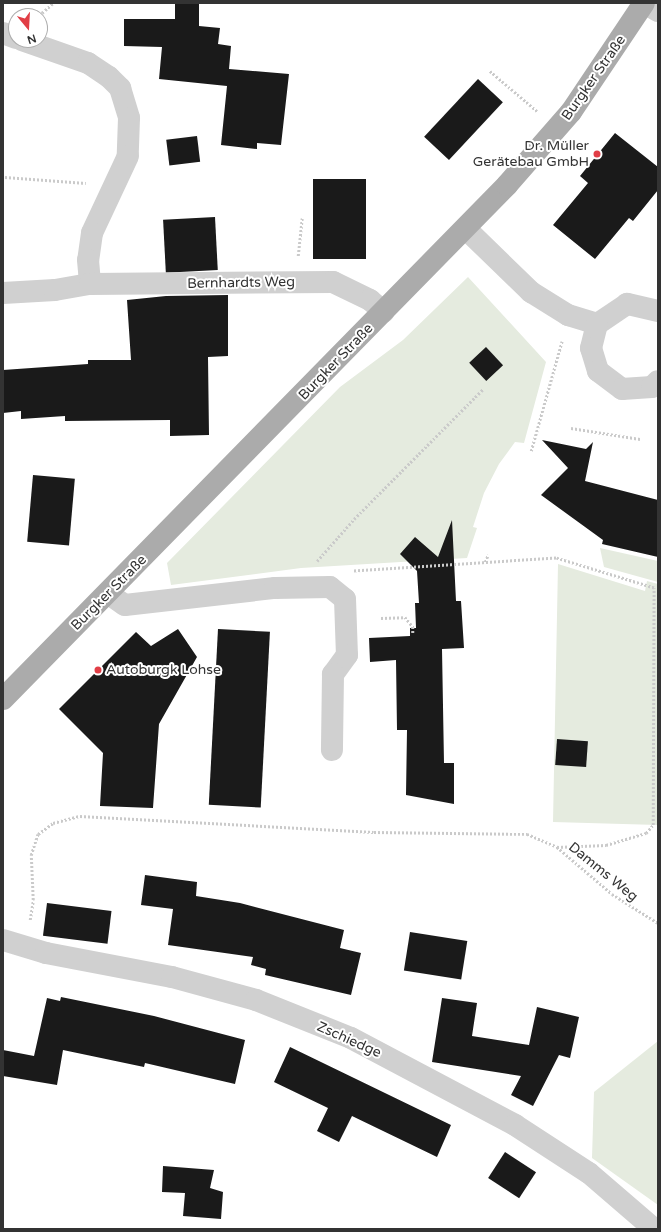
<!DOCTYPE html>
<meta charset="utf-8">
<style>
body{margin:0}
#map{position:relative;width:661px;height:1232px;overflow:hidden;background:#fff;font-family:"Varela Round",sans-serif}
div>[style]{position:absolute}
.green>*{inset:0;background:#e5ebdf}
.building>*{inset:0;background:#1a1a1a;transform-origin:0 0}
.path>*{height:2.5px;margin-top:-1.25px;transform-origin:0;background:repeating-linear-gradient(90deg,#cacaca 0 2px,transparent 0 4px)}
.minor>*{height:22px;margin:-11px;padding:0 11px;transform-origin:11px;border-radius:11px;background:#d0d0d0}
.major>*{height:22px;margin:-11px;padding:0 11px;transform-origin:11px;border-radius:11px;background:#ababab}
.dots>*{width:11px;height:11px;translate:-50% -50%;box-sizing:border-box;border:2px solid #fff;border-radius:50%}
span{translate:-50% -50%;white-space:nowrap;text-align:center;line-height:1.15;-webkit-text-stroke:4px #fff;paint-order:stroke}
.street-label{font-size:14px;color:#333}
.poi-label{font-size:14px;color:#333}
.right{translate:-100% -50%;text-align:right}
.left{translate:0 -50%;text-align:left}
.frame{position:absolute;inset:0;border:4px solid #333;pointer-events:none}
.north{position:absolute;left:8px;top:8px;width:40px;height:40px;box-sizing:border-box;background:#fff;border:1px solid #adadad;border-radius:50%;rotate:162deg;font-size:11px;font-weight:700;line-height:16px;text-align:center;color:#333}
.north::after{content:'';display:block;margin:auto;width:14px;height:18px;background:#e13e46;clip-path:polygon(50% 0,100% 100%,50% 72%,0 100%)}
</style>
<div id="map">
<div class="green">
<div style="clip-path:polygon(468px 277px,546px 362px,524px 443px,515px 442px,499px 464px,484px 493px,473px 527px,477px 528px,467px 558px,301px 568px,171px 585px,167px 563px,340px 387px,403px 340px)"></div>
<div style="clip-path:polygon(600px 548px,658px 561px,658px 582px,604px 567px)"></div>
<div style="clip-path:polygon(558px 564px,645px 591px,647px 581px,658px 584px,658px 825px,553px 822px)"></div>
<div style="clip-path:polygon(658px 1041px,658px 1205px,592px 1158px,594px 1092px)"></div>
</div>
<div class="building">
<div style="clip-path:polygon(175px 3px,199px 3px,199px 26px,220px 28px,218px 44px,231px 46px,229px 69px,289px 74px,281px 145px,257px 143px,257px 149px,221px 145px,227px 86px,159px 79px,162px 47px,124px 46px,124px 19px,175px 19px)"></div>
<div style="left:478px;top:79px;width:34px;height:79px;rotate:43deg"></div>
<div style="clip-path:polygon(615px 133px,658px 167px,658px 190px,633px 221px,629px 218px,595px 259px,553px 225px,588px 183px,580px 176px)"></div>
<div style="left:197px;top:136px;width:26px;height:31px;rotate:83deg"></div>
<div style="left:313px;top:179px;width:53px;height:80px"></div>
<div style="left:215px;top:217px;width:53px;height:52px;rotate:87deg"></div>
<div style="clip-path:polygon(228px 295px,228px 356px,208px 357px,209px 435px,170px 436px,170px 420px,65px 421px,65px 416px,21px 419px,21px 411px,3px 413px,3px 370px,88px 364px,88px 360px,131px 360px,127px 300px,166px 296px)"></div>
<div style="left:486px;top:347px;width:25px;height:23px;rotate:47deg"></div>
<div style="clip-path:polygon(542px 440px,586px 449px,593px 442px,585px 481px,658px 500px,658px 557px,602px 544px,603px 540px,541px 495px,568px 468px)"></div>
<div style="left:33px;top:475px;width:42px;height:67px;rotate:5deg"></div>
<div style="clip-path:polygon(452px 520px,456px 601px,461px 601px,464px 648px,442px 649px,444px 763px,454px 763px,454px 804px,406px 795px,407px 730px,397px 730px,396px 660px,370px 662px,369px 638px,410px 636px,410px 628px,416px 628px,415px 603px,419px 603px,417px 571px,400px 554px,415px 537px,438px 557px)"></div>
<div style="clip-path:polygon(178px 629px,197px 657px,159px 724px,153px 808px,100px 806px,103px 753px,59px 709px,136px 632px,151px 646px)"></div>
<div style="left:218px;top:629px;width:52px;height:176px;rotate:3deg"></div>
<div style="left:557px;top:739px;width:31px;height:26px;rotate:4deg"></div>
<div style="clip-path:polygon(145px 875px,197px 882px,196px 896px,240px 903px,344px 930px,340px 948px,361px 953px,351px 995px,265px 975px,266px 969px,251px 965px,253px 957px,168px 945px,173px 909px,141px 905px)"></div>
<div style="left:47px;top:903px;width:65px;height:33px;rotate:7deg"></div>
<div style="left:410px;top:932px;width:58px;height:39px;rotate:9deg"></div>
<div style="clip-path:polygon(61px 997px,154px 1016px,245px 1040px,235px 1084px,145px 1063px,144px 1067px,63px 1050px,57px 1085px,3px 1076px,3px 1050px,34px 1056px,47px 998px,60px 1001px)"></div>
<div style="clip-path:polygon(442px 998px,477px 1003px,472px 1036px,529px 1045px,537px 1007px,579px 1017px,570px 1058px,559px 1055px,533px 1106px,511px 1095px,521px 1076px,432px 1062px)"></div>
<div style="clip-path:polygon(290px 1047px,451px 1125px,437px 1157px,352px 1116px,339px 1142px,317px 1131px,328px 1108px,274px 1082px)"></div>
<div style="left:505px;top:1152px;width:37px;height:31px;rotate:33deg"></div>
<div style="clip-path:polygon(163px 1166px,214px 1170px,210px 1188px,223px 1192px,221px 1219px,183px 1216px,185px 1193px,162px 1192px)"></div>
</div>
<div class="path">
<div style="left:25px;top:9px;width:17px;rotate:13deg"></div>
<div style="left:42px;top:13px;width:15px;rotate:-42deg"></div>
<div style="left:490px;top:71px;width:62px;rotate:40.4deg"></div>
<div style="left:5px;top:177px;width:81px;rotate:4.2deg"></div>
<div style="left:298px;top:256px;width:38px;rotate:-84deg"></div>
<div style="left:571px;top:428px;width:70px;rotate:9.1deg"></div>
<div style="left:531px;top:451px;width:114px;rotate:-74.3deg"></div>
<div style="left:317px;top:561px;width:56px;rotate:-48.6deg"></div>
<div style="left:354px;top:519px;width:183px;rotate:-45.2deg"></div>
<div style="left:485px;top:562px;width:8px;rotate:-67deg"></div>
<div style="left:381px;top:618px;width:24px;rotate:-2deg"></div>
<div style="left:405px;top:617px;width:13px;rotate:51deg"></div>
<div style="left:413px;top:627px;width:7px;rotate:90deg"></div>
<div style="left:557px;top:847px;width:72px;rotate:40.5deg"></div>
<div style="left:612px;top:894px;width:54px;rotate:32.2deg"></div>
<div style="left:30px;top:920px;width:20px;rotate:-81deg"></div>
<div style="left:33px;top:900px;width:45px;rotate:-92.5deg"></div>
<div style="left:31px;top:855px;width:22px;rotate:-72deg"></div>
<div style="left:38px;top:834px;width:19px;rotate:-36deg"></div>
<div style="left:53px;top:823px;width:28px;rotate:-15deg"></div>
<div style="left:80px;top:816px;width:294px;rotate:3.1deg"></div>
<div style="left:374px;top:832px;width:153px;rotate:0.7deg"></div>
<div style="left:527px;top:834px;width:33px;rotate:23deg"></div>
<div style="left:557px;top:847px;width:49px;rotate:-2.3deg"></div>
<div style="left:606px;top:845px;width:42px;rotate:-16.7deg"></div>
<div style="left:646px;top:833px;width:11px;rotate:-49deg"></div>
<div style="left:653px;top:825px;width:237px;rotate:-89.8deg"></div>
<div style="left:654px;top:588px;width:102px;rotate:-163deg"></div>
<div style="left:556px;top:558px;width:203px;rotate:176.3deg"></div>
</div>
<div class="minor">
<div style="left:644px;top:3px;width:16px;rotate:30deg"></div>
<div style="left:3px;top:33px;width:14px;rotate:21deg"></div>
<div style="left:22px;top:40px;width:70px;rotate:19.2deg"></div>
<div style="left:88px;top:63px;width:25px;rotate:34deg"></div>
<div style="left:109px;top:77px;width:16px;rotate:45deg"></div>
<div style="left:120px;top:88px;width:31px;rotate:73deg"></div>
<div style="left:129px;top:118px;width:38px;rotate:92deg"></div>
<div style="left:128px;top:156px;width:85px;rotate:115.1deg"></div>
<div style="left:92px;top:233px;width:27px;rotate:98deg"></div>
<div style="left:88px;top:260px;width:24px;rotate:85deg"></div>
<div style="left:466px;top:229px;width:91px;rotate:44.1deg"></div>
<div style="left:531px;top:292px;width:44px;rotate:31.9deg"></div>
<div style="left:568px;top:315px;width:30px;rotate:17deg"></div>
<div style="left:3px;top:293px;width:52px;rotate:-3.3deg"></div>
<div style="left:55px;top:290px;width:36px;rotate:-10deg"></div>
<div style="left:90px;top:284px;width:243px;rotate:-0.5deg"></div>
<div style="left:333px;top:282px;width:41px;rotate:25.9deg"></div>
<div style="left:370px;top:300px;width:18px;rotate:41deg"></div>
<div style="left:658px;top:311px;width:32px;rotate:-167deg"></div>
<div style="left:627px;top:304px;width:36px;rotate:146deg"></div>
<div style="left:597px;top:324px;width:25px;rotate:104deg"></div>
<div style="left:591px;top:348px;width:24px;rotate:73deg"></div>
<div style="left:598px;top:371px;width:30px;rotate:37deg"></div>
<div style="left:622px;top:389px;width:30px;rotate:-4deg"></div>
<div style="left:652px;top:387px;width:8px;rotate:-45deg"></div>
<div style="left:109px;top:594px;width:19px;rotate:35deg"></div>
<div style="left:125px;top:605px;width:151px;rotate:-6.5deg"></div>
<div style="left:275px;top:588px;width:55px;rotate:-1deg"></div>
<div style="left:330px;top:587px;width:19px;rotate:39deg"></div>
<div style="left:345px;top:599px;width:56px;rotate:88deg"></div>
<div style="left:347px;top:655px;width:24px;rotate:126deg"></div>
<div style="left:333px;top:674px;width:76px;rotate:90.8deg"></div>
<div style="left:3px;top:940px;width:45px;rotate:16.8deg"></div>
<div style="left:46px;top:953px;width:128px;rotate:10.8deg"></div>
<div style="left:172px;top:977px;width:87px;rotate:15.3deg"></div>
<div style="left:256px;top:1000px;width:102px;rotate:21.8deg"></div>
<div style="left:351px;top:1038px;width:186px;rotate:27.9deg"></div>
<div style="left:515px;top:1125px;width:88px;rotate:33deg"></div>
<div style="left:589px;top:1173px;width:86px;rotate:40.7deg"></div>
</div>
<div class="major">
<div style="left:3px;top:699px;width:720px;rotate:-45.56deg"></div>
<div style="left:507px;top:185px;width:97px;rotate:-48.8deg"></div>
<div style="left:571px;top:112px;width:131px;rotate:-56.2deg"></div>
</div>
<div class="dots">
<div style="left:597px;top:154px;background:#e13e46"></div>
<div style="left:98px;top:670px;background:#e13e46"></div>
</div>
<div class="street-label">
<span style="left:594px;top:78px;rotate:-55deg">Burgker Straße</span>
<span style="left:241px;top:283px;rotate:-1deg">Bernhardts Weg</span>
<span style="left:336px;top:362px;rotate:-46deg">Burgker Straße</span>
<span style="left:109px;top:593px;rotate:-45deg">Burgker Straße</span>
<span style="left:603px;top:872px;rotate:39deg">Damms Weg</span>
<span style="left:349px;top:1040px;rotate:24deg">Zschiedge</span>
</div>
<div class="poi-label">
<span class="right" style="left:589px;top:154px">Dr. Müller<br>Gerätebau GmbH</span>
<span class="left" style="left:106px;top:670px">Autoburgk Lohse</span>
</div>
<div class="frame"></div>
<div class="north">N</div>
</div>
